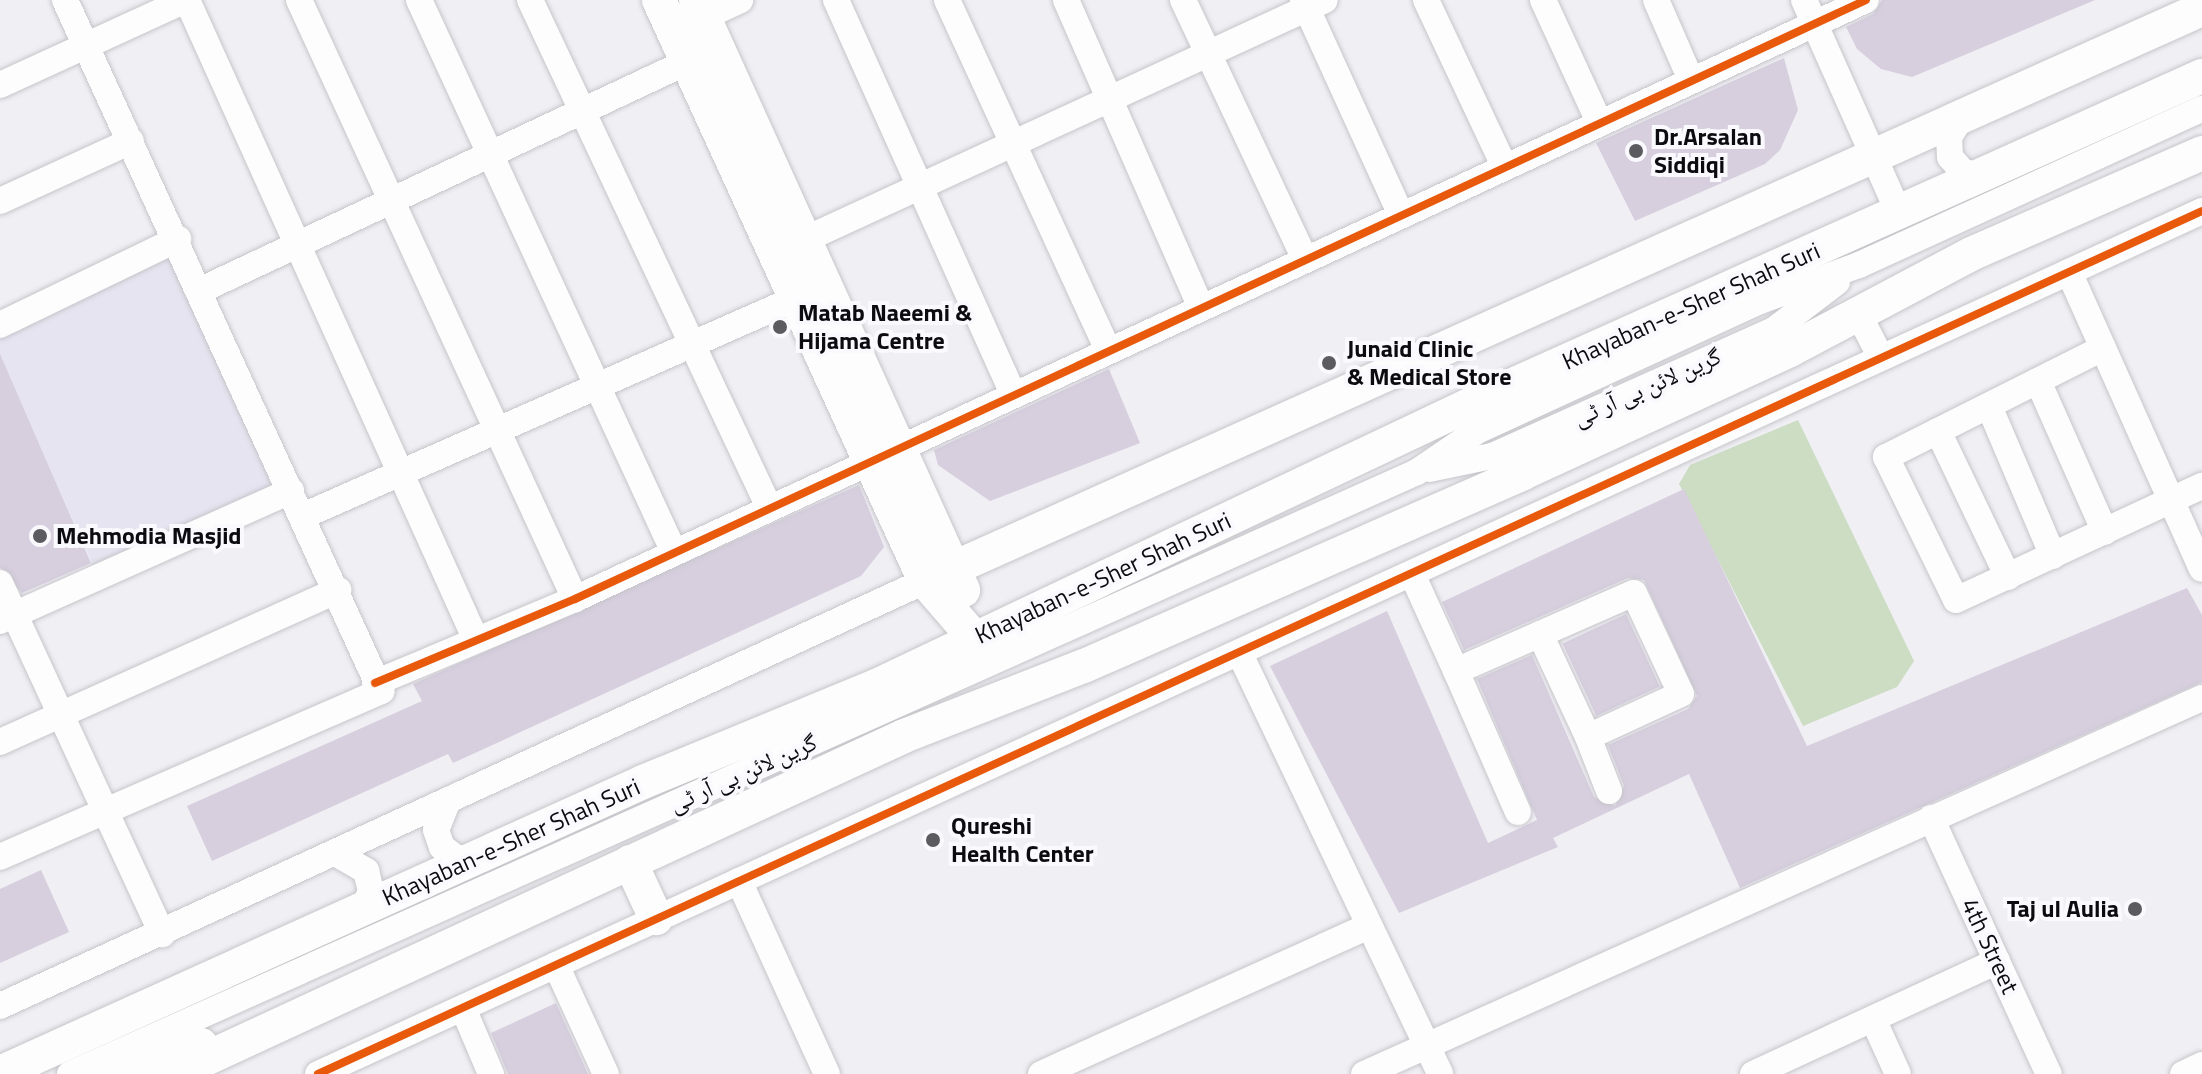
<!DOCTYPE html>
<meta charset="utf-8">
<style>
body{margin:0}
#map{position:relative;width:2202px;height:1074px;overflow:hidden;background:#efeff4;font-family:"Titillium Web","Noto Naskh Arabic",sans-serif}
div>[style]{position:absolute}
.built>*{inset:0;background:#e5e4f0}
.green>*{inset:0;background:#ccddc3}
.building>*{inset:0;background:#d7cede;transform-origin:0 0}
.roads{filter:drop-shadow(0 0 2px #c5c5ca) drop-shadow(0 0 2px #c5c5ca)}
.minor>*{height:26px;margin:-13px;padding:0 13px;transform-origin:13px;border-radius:13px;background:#fdfdfd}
.major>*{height:34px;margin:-17px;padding:0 17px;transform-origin:17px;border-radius:17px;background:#fdfdfd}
.cycleway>*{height:8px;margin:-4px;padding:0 4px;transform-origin:4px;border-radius:4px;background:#e8590c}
.dots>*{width:22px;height:22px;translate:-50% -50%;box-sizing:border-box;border:4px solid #fafafe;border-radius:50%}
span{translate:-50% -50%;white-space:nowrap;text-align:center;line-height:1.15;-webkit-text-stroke:8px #fafafe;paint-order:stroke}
.poi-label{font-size:24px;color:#0c0c10;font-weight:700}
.left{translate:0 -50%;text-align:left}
.right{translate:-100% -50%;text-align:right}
.street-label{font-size:24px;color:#0c0c10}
</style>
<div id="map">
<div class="built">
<div style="clip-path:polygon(178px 239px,291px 491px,96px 572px,0 355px,0 325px)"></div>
</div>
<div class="green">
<div style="clip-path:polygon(1798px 420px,1914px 661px,1897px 687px,1803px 726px,1679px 484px,1690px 465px)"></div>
</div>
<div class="building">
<div style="clip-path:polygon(1882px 0,2095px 0,1912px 77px,1881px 69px,1857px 49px,1846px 27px,1873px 14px)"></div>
<div style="clip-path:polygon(1784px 58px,1798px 110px,1780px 150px,1765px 164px,1635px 221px,1596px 143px)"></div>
<div style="clip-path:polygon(0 354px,91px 563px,22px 593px,0 567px)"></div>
<div style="clip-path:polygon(1109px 369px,1140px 443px,990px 501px,938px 465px,934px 450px)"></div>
<div style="clip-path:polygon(859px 485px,884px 547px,861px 576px,453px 763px,448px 754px,212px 861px,187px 806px,422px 701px,413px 684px)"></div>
<div style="clip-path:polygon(1684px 489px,1807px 746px,2187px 588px,2202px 615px,2202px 682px,1740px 888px,1689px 774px,1553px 838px,1558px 847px,1399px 913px,1270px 666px,1387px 611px,1488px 843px,1537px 820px,1477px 679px,1532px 655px,1594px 797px,1615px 806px,1624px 786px,1608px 745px,1688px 709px,1697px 696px,1644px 580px,1628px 578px,1464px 650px,1442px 602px)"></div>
<div style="left:1626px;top:614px;width:80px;height:70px;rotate:65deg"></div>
<div style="clip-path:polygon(41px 870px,69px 932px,0 963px,0 889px)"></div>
<div style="clip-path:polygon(556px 1003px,588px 1074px,508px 1074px,491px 1033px)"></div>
</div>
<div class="roads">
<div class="minor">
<div style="left:187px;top:0;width:702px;rotate:65.7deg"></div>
<div style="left:299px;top:0;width:660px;rotate:65.26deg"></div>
<div style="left:419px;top:0;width:608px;rotate:65.21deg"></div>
<div style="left:530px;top:0;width:558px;rotate:64.77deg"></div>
<div style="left:836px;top:0;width:430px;rotate:65.8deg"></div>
<div style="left:947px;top:0;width:383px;rotate:65.3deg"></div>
<div style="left:1066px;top:0;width:333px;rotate:66.3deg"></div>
<div style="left:1183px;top:0;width:284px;rotate:64.8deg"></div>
<div style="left:1303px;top:0;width:234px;rotate:65.5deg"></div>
<div style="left:1426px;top:0;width:183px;rotate:64.8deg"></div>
<div style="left:1543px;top:0;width:134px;rotate:65.3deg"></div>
<div style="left:1656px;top:0;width:87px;rotate:66.4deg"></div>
<div style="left:1804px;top:0;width:233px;rotate:66deg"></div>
<div style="left:704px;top:17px;width:40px;rotate:-25deg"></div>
<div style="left:0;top:85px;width:205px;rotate:-24.6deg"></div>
<div style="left:1959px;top:121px;width:19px;rotate:122deg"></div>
<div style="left:1949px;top:137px;width:20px;rotate:87deg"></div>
<div style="left:1950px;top:157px;width:20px;rotate:49deg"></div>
<div style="left:1963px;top:172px;width:19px;rotate:12deg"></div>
<div style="left:0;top:201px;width:144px;rotate:-24.6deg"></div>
<div style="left:806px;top:239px;width:571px;rotate:-24.73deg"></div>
<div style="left:2069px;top:272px;width:325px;rotate:65.9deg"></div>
<div style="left:201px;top:290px;width:556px;rotate:-25.14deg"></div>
<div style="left:1859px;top:315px;width:46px;rotate:62.9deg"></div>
<div style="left:0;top:325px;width:198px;rotate:-25.8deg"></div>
<div style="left:2103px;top:348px;width:243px;rotate:153.3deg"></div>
<div style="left:1886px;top:457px;width:159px;rotate:63.9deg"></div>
<div style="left:1956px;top:600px;width:271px;rotate:-24.9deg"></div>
<div style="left:2038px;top:381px;width:165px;rotate:66.1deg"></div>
<div style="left:1989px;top:406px;width:163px;rotate:66.9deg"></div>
<div style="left:1938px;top:431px;width:162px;rotate:64.4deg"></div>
<div style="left:1429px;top:469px;width:64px;rotate:-11.7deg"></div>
<div style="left:1492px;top:456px;width:309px;rotate:-24.1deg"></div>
<div style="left:1774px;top:330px;width:79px;rotate:-37.3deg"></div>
<div style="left:303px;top:516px;width:557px;rotate:-23.81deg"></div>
<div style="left:1412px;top:574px;width:107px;rotate:65.6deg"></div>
<div style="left:1456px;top:671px;width:194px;rotate:-23.7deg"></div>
<div style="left:1634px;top:593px;width:111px;rotate:65deg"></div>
<div style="left:1681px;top:694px;width:102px;rotate:155.2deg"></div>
<div style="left:1588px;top:737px;width:58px;rotate:68.7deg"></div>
<div style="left:0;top:583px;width:387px;rotate:65.2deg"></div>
<div style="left:0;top:621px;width:319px;rotate:-24.1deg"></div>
<div style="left:1540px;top:634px;width:114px;rotate:65deg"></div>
<div style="left:1240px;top:654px;width:465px;rotate:64.5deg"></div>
<div style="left:1456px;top:671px;width:154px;rotate:66.3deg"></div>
<div style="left:375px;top:683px;width:217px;rotate:-22.8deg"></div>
<div style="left:575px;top:599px;width:1423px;rotate:-24.89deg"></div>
<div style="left:0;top:742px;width:371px;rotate:-24.2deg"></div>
<div style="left:447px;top:803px;width:29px;rotate:112deg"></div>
<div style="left:436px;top:830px;width:18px;rotate:71deg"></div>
<div style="left:442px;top:847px;width:18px;rotate:38deg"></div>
<div style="left:456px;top:858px;width:19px"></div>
<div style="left:1931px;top:818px;width:282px;rotate:65.3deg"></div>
<div style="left:337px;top:854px;width:34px;rotate:30deg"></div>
<div style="left:366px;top:871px;width:21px;rotate:76deg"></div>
<div style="left:371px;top:891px;width:20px;rotate:114deg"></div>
<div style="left:0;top:857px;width:416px;rotate:-23.5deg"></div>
<div style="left:381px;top:691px;width:760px;rotate:-114.58deg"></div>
<div style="left:739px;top:881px;width:212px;rotate:65.5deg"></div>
<div style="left:556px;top:965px;width:120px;rotate:65.4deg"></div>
<div style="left:0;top:1006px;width:1018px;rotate:-24.68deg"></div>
<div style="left:463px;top:1008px;width:72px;rotate:67deg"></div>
<div style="left:1873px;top:1019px;width:60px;rotate:65.6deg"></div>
<div style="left:70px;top:1074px;width:1475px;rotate:-24.08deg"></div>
<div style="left:1417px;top:472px;width:73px;rotate:-34.3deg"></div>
<div style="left:1477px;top:431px;width:311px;rotate:-24.7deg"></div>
<div style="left:1760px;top:301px;width:105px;rotate:-20deg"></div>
<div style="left:1859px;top:265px;width:377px;rotate:-24.5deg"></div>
<div style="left:318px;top:1074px;width:2072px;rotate:-24.61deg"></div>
<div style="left:1041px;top:1074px;width:360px;rotate:-24.3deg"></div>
<div style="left:1364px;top:1074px;width:918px;rotate:-24.17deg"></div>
<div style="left:1753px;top:1074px;width:269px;rotate:-24.8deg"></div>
<div style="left:2183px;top:1074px;width:21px;rotate:-25deg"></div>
</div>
<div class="major">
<div style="left:659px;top:0;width:639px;rotate:65.4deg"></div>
<div style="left:925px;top:581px;width:77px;rotate:49.2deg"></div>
<div style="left:696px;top:0;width:648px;rotate:65.65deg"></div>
<div style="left:925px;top:581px;width:1399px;rotate:-24.13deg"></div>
<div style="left:630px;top:862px;width:62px;rotate:65.1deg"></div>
<div style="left:0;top:1073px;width:706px;rotate:-24.35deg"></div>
<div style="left:643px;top:782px;width:252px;rotate:-22.4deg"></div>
<div style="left:876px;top:686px;width:675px;rotate:-25.35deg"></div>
<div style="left:1486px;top:397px;width:785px;rotate:-24.15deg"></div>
<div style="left:119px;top:1074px;width:87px;rotate:-19.5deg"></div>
<div style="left:173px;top:1074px;width:805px;rotate:-24.81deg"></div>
<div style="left:904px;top:736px;width:193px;rotate:-21.3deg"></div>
<div style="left:1084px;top:666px;width:480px;rotate:-23.7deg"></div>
<div style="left:1523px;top:473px;width:294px;rotate:-24.7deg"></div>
<div style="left:1790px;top:350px;width:205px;rotate:-27.9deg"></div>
<div style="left:1971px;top:254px;width:252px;rotate:-23.6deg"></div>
</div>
</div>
<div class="cycleway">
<div style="left:375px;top:683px;width:217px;rotate:-22.8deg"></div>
<div style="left:575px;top:599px;width:1423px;rotate:-24.89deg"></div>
<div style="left:318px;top:1074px;width:2072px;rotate:-24.61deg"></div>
</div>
<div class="dots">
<div style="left:1636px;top:151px;background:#5b5b60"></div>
<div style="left:780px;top:327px;background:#5b5b60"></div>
<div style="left:1329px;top:363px;background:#5b5b60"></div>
<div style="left:40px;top:536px;background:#5b5b60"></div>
<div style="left:933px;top:840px;background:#5b5b60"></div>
<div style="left:2135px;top:909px;background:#5b5b60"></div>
</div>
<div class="poi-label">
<span class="left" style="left:1654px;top:151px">Dr.Arsalan<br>Siddiqi</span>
<span class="left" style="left:798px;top:327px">Matab Naeemi &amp;<br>Hijama Centre</span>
<span class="left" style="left:1347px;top:363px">Junaid Clinic<br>&amp; Medical Store</span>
<span class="left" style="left:56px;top:536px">Mehmodia Masjid</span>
<span class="left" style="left:951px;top:840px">Qureshi<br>Health Center</span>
<span class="right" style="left:2119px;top:909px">Taj ul Aulia</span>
</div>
<div class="street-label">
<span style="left:1691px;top:306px;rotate:-24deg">Khayaban-e-Sher Shah Suri</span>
<span style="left:1647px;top:387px;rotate:-24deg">گرین لائن بی آر ٹی</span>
<span style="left:1103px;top:578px;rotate:-25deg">Khayaban-e-Sher Shah Suri</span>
<span style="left:743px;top:773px;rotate:-24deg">گرین لائن بی آر ٹی</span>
<span style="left:511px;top:842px;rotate:-24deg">Khayaban-e-Sher Shah Suri</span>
<span style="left:1990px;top:946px;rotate:65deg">4th Street</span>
</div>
</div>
